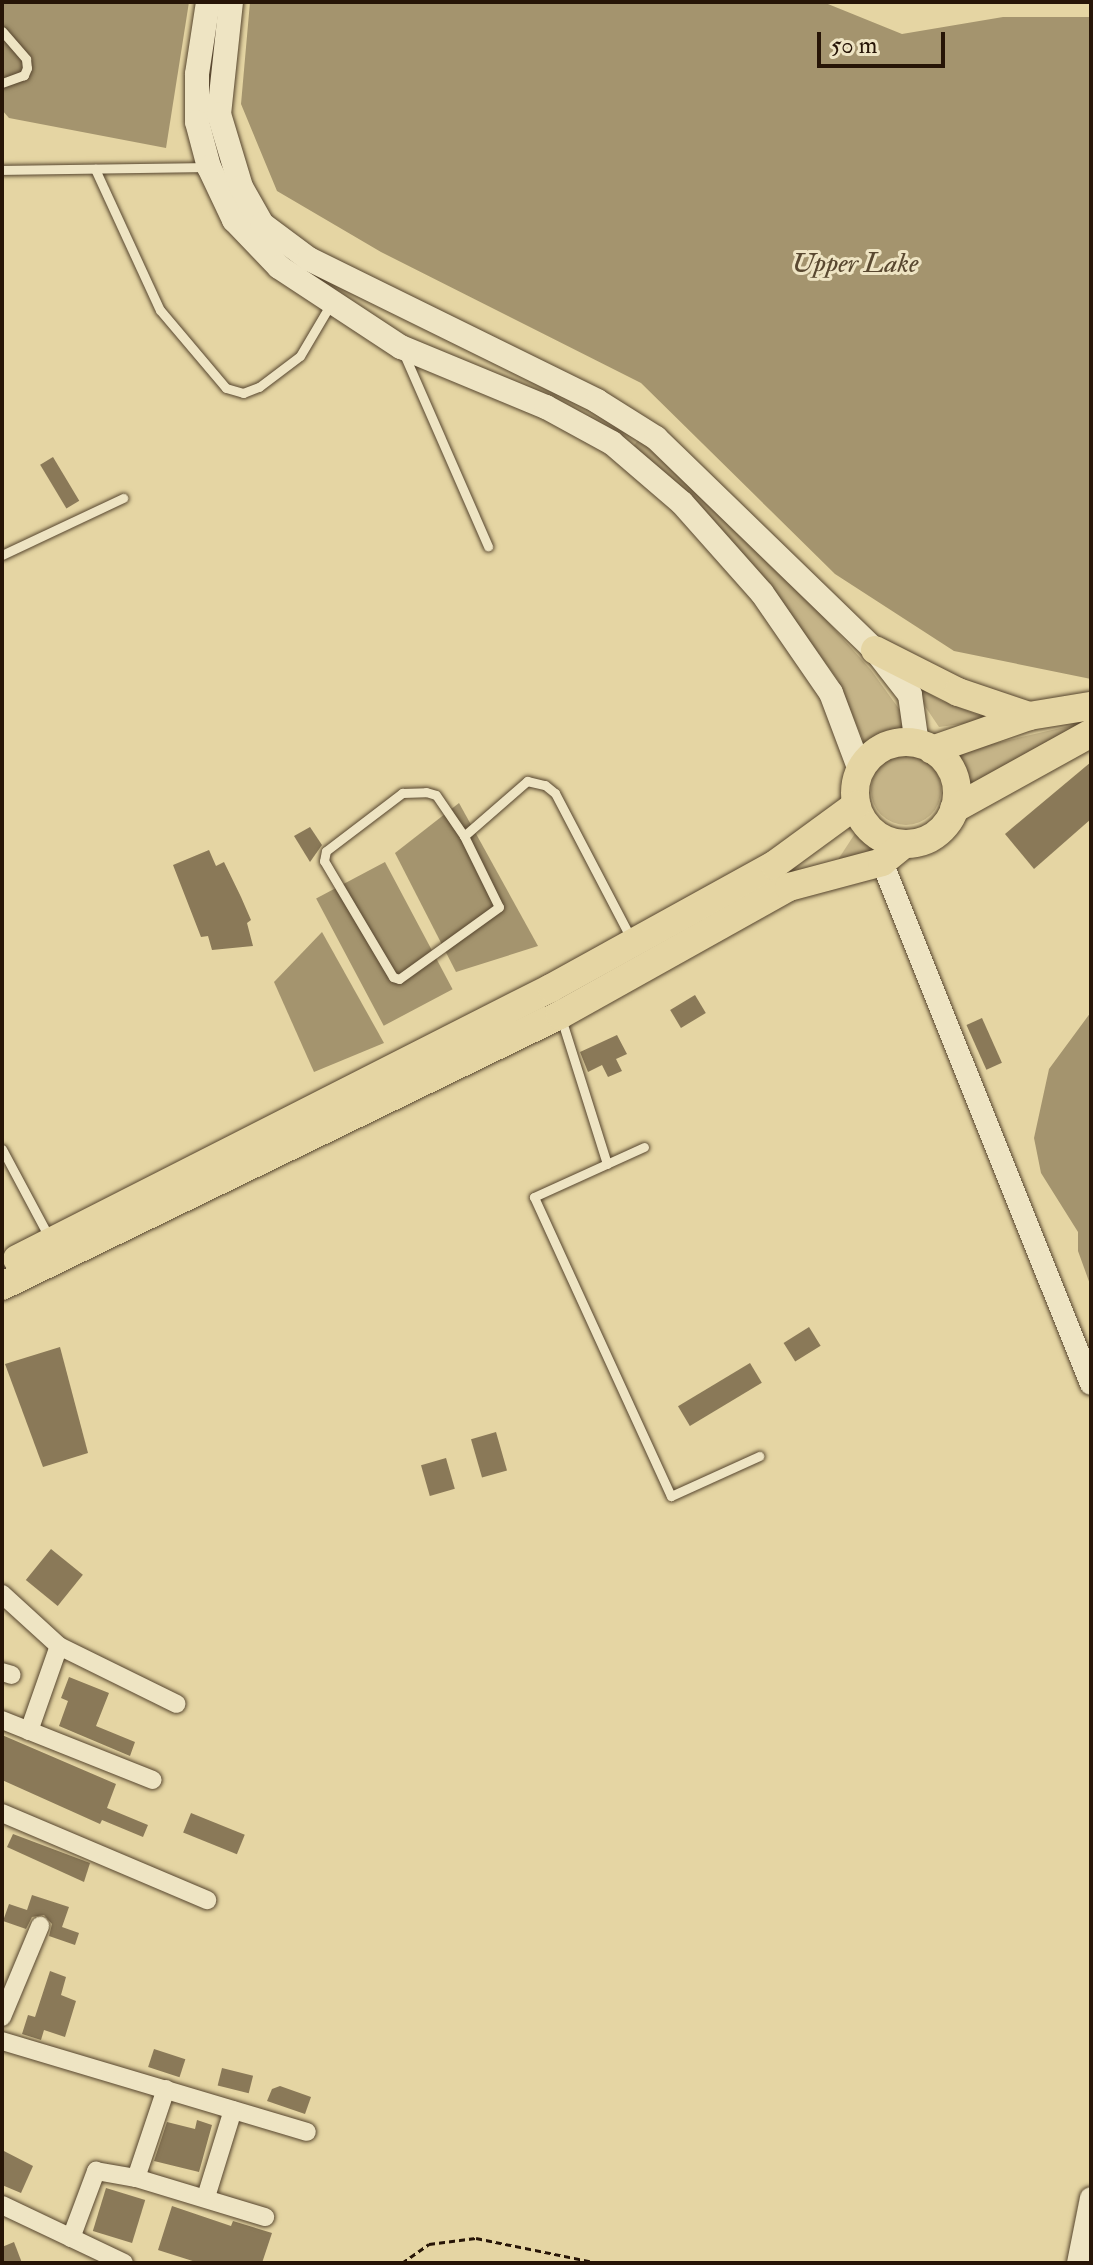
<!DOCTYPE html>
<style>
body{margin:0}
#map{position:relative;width:1093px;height:2265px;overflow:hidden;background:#e5d5a3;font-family:"IM FELL Double Pica",serif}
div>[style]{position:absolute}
.green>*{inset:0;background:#c5b488}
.round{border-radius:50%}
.water>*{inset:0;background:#a4946e;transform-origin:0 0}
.building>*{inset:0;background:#8a7958;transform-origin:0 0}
.path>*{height:3px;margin-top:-1.5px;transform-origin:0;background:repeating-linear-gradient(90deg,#271507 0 6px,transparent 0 10px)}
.roads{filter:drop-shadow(0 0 2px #56452e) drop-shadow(0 0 2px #56452e)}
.service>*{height:9px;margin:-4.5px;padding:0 4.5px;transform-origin:4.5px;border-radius:4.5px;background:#eee4c3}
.minor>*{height:18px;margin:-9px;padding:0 9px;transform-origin:9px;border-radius:9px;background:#eee4c3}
.tertiary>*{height:22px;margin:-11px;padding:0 11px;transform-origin:11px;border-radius:11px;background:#eee4c3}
.secondary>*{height:24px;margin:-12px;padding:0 12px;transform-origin:12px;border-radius:12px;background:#eee4c3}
.primary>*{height:28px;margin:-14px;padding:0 14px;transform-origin:14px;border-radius:14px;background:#e5d5a3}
.primary>.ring{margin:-14px;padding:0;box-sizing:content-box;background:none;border:28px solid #e5d5a3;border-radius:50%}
span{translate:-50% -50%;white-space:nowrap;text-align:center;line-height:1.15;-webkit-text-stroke:6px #eee4c3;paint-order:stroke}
.water-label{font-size:28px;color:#594830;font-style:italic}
.frame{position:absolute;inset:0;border:4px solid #271507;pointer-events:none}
.scale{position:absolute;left:817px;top:32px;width:128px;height:36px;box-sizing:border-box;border:4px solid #271507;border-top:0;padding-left:10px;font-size:24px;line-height:28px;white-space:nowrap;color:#271507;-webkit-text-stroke:6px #eee4c3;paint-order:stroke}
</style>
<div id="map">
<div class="green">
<div style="clip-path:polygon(639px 439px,801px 592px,871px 670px,915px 731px,865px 745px,838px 680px,768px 583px,631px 449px)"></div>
<div style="clip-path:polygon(908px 681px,940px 700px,991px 720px,939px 727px)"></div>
<div style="clip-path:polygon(1091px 721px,967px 790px,952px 750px,996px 743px)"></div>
<div class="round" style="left:871px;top:755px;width:70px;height:70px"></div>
<div style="clip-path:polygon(858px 829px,871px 839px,876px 855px,824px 881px)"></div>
</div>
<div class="water">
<div style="clip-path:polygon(2px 2px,189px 2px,166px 148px,9px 118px,2px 110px)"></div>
<div style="clip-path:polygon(250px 2px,823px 2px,902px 34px,1003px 17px,1091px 17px,1091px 679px,954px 651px,835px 574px,641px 383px,381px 252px,277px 191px,241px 104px)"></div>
<div style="clip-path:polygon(459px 803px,538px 946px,456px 972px,395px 853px)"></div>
<div style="left:385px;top:862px;width:144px;height:78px;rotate:62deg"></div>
<div style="clip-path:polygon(322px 932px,384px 1043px,314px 1072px,274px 982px)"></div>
<div style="clip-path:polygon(1091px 1012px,1091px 1287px,1078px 1251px,1078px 1232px,1041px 1173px,1034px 1138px,1049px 1069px)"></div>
</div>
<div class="building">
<div style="left:53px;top:457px;width:51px;height:15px;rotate:59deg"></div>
<div style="clip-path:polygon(1091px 762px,1091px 819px,1034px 869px,1005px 834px)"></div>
<div style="clip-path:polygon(310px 827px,322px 845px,310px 862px,294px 836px)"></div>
<div style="clip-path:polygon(209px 850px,216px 866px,224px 862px,241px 897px,251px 920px,247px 923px,253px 946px,212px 950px,208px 936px,201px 937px,173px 865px)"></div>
<div style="left:695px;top:995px;width:21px;height:29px;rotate:59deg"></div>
<div style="left:982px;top:1018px;width:49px;height:17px;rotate:66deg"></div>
<div style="clip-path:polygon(617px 1035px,627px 1054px,616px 1059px,622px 1071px,608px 1077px,602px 1065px,588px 1072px,580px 1052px)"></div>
<div style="left:809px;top:1327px;width:22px;height:30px;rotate:58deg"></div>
<div style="clip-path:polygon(60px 1347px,88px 1453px,43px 1467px,5px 1364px)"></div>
<div style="left:750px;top:1363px;width:23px;height:84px;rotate:59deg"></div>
<div style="left:496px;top:1432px;width:40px;height:26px;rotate:74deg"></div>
<div style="left:446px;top:1458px;width:32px;height:26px;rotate:74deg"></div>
<div style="left:51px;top:1549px;width:41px;height:40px;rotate:39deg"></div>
<div style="clip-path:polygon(69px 1677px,109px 1693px,96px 1726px,135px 1742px,130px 1756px,59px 1726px,68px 1701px,61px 1698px)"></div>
<div style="clip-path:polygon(2px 1735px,116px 1784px,107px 1808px,148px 1825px,143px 1837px,102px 1820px,100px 1824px,2px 1780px)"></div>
<div style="left:191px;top:1813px;width:58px;height:21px;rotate:22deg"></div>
<div style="clip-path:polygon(13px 1834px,90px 1863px,84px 1882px,7px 1847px)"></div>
<div style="clip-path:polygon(32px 1895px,69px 1907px,62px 1927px,79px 1933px,75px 1945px,49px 1936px,52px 1924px,44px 1915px,32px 1917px,26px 1929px,3px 1921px,9px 1904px,27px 1910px)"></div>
<div style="clip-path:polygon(50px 1971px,66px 1977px,61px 1995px,76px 2001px,65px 2037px,44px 2030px,41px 2040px,22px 2034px,28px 2015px,35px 2017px)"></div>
<div style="left:154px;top:2049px;width:33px;height:19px;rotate:18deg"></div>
<div style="left:222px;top:2068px;width:32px;height:18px;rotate:14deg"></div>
<div style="clip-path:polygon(280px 2086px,311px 2097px,305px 2114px,267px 2101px,272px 2089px)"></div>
<div style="clip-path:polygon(197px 2120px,212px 2125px,199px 2172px,154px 2161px,167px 2122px,195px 2129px)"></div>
<div style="clip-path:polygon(2px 2150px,33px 2166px,21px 2193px,2px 2185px)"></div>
<div style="left:106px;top:2188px;width:41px;height:45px;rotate:17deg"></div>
<div style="clip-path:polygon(172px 2206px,231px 2226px,233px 2221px,272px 2233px,262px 2263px,199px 2263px,158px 2250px)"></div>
<div style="clip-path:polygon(14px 2242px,22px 2263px,2px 2263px,2px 2247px)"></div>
</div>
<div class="path">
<div style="left:402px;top:2263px;width:33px;rotate:-35deg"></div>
<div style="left:429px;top:2244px;width:47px;rotate:-7.3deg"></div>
<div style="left:476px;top:2238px;width:126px;rotate:11.5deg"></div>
</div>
<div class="roads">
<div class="service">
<div style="left:2px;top:31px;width:37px;rotate:49deg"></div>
<div style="left:26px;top:59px;width:9px;rotate:84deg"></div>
<div style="left:27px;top:68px;width:8px;rotate:113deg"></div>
<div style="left:24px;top:75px;width:23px;rotate:160deg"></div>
<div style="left:95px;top:169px;width:155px;rotate:65.3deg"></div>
<div style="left:160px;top:310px;width:102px;rotate:49.8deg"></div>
<div style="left:226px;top:388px;width:18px;rotate:16deg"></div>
<div style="left:243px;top:393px;width:17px;rotate:-21deg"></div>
<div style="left:259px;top:387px;width:51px;rotate:-37.1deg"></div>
<div style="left:300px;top:356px;width:59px;rotate:-59.5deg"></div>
<div style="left:2px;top:170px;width:204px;rotate:-0.8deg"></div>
<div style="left:404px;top:354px;width:210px;rotate:66.4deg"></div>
<div style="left:2px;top:555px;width:134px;rotate:-25.2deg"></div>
<div style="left:426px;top:792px;width:10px;rotate:17deg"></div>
<div style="left:436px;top:795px;width:50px;rotate:55.7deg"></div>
<div style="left:464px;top:836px;width:79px;rotate:63.8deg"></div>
<div style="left:499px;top:907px;width:123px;rotate:144.2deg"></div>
<div style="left:399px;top:979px;width:6px;rotate:-162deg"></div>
<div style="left:393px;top:977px;width:135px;rotate:-120.7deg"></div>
<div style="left:324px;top:861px;width:10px;rotate:-79deg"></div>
<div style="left:326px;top:851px;width:96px;rotate:-37.3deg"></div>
<div style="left:402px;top:793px;width:24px;rotate:-2deg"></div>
<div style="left:464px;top:836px;width:84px;rotate:-41.1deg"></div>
<div style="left:527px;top:781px;width:18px;rotate:13deg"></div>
<div style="left:545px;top:785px;width:13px;rotate:39deg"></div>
<div style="left:555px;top:793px;width:166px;rotate:62.4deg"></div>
<div style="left:561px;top:1018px;width:153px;rotate:72.5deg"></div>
<div style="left:644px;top:1147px;width:121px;rotate:155.6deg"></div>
<div style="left:534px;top:1197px;width:329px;rotate:65.4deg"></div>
<div style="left:671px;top:1496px;width:97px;rotate:-24.4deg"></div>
<div style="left:2px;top:1149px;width:100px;rotate:61.9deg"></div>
</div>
<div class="minor">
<div style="left:2px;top:1594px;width:77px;rotate:42.4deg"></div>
<div style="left:59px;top:1646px;width:131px;rotate:26.2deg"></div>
<div style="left:2px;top:1672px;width:10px;rotate:17deg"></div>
<div style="left:2px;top:1720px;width:162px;rotate:21.7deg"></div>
<div style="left:29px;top:1731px;width:90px;rotate:-70.6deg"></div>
<div style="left:2px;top:1813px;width:223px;rotate:23deg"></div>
<div style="left:2px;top:2017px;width:99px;rotate:-67.3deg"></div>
<div style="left:2px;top:2041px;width:318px;rotate:16.6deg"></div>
<div style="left:136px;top:2178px;width:94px;rotate:-71.4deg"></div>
<div style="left:206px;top:2197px;width:91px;rotate:-72.8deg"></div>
<div style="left:2px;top:2205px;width:135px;rotate:25.4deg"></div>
<div style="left:71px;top:2238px;width:72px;rotate:-69.5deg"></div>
<div style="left:96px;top:2171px;width:41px;rotate:9.9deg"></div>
<div style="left:136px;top:2178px;width:135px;rotate:16.8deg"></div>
</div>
<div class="tertiary">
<div style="left:882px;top:862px;width:562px;rotate:68.18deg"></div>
<div style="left:1078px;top:2263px;width:66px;rotate:-78.7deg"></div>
</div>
<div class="secondary">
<div style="left:208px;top:2px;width:73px;rotate:98.7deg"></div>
<div style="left:197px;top:74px;width:48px;rotate:90deg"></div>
<div style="left:197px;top:122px;width:47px;rotate:75.1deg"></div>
<div style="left:209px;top:167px;width:59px;rotate:64.7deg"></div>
<div style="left:234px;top:220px;width:65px;rotate:46.2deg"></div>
<div style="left:279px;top:267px;width:146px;rotate:33.3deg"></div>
<div style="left:401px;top:347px;width:157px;rotate:22.5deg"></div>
<div style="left:546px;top:407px;width:75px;rotate:28.6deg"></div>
<div style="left:612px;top:443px;width:92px;rotate:40.6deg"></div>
<div style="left:682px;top:503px;width:120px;rotate:48.4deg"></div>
<div style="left:762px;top:593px;width:121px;rotate:55.4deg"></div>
<div style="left:831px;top:693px;width:82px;rotate:69.4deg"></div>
<div style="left:231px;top:2px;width:113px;rotate:96.1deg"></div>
<div style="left:219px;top:114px;width:76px;rotate:73.2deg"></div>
<div style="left:241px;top:187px;width:43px;rotate:60.4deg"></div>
<div style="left:262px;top:224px;width:59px;rotate:36.7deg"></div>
<div style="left:309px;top:259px;width:321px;rotate:26.2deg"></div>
<div style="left:597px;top:401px;width:70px;rotate:32.1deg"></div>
<div style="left:656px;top:438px;width:305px;rotate:44.1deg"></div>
<div style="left:875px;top:650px;width:57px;rotate:52.1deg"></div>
<div style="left:910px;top:695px;width:49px;rotate:81.9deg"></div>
</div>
<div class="primary">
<div style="left:875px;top:650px;width:93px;rotate:26.8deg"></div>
<div style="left:958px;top:692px;width:75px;rotate:18.7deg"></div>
<div class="ring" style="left:855px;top:742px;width:74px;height:74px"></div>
<div style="left:932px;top:750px;width:103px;rotate:-19.3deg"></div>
<div style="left:1029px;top:716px;width:63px;rotate:-9.2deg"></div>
<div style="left:954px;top:809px;width:157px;rotate:-29deg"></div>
<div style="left:17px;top:1259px;width:599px;rotate:-26.91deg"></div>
<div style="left:551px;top:988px;width:255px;rotate:-28.9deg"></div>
<div style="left:774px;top:865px;width:102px;rotate:-36.2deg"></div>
<div style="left:2px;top:1286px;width:620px;rotate:-25.9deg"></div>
<div style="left:560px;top:1015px;width:262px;rotate:-29.2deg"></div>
<div style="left:789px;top:887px;width:96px;rotate:-15deg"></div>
<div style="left:882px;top:862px;width:28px;rotate:-39deg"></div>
</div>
</div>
<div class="water-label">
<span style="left:855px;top:264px">Upper Lake</span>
</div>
<div class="frame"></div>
<div class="scale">50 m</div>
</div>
